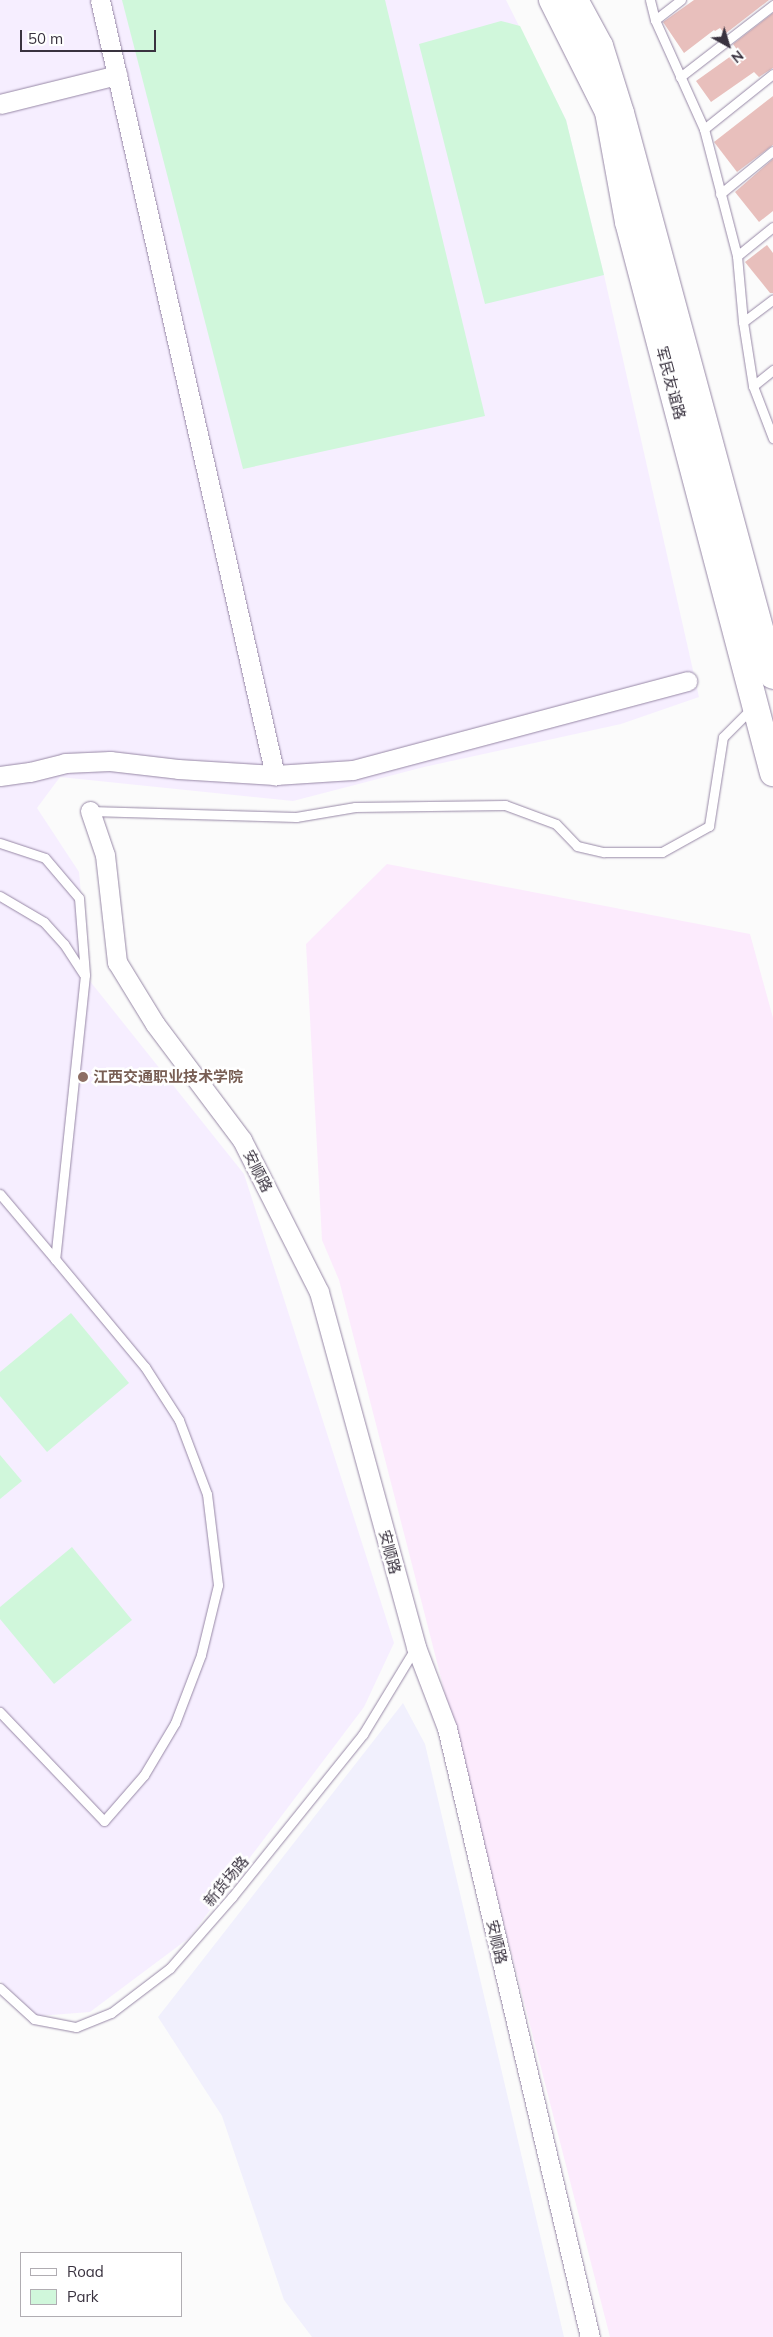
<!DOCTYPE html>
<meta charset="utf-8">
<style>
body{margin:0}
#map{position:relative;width:773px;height:2337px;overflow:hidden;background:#fbfbfb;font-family:Mulish,"Noto Sans SC",sans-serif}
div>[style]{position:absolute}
.commercial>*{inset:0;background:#fcebfd}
.industrial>*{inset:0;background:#f1f0fd}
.built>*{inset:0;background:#f6eeff}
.green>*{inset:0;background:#d0f7db}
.building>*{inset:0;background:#e8bfbc}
.roads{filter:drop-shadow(0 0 1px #9788a6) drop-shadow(0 0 1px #9788a6)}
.lane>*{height:9px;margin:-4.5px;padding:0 4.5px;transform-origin:4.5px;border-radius:4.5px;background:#fff}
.street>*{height:19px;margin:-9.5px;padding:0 9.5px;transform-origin:9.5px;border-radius:9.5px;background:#fff}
.secondary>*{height:26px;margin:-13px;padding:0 13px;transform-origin:13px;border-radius:13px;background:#fff}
.dots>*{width:14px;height:14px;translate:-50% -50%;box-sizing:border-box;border:2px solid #fff;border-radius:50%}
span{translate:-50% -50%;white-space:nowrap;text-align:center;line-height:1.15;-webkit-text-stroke:5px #fff;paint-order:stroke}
.street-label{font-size:15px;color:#39323f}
.education-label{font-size:15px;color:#785e54;font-weight:700}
.left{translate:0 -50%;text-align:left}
.legend{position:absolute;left:20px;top:2252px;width:162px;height:65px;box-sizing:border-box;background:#fff;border:1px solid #b0adb2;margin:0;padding:6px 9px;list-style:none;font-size:15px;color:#39323f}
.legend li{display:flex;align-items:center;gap:10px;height:25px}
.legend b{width:25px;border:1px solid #b0adb2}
.north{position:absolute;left:703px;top:20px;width:50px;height:50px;-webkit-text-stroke:4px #fff;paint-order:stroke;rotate:141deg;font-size:14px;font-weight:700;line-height:20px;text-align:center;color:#39323f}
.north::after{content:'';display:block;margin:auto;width:18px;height:22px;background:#39323f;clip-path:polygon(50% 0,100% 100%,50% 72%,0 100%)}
.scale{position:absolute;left:20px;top:30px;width:136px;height:22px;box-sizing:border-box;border:2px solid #39323f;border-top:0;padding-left:6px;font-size:15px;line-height:18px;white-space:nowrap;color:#39323f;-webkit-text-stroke:4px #fff;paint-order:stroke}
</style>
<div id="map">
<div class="commercial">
<div style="clip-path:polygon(387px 864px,750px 934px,773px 1018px,773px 2337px,610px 2337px,339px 1280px,322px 1240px,306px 944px)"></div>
</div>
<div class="industrial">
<div style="clip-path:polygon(403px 1703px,425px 1744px,564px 2337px,312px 2337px,284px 2300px,222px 2116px,158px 2017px)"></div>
</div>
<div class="built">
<div style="clip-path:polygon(0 0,506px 0,566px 120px,604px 275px,699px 697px,621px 724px,424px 767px,293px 801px,60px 777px,37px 808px,79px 872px,89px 980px,244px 1174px,394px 1643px,364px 1707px,189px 1938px,90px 2012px,38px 2016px,0 1981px)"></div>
</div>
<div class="green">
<div style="clip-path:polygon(122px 0,385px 0,485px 416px,243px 469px)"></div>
<div style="clip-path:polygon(501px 21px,520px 26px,566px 120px,604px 275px,485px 304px,419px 44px)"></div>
<div style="clip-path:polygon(71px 1313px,129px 1383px,47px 1452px,0 1396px,0 1372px)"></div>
<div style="clip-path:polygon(0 1455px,22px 1481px,0 1499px)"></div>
<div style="clip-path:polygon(72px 1547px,132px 1620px,54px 1684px,0 1619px,0 1607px)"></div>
</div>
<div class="building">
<div style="clip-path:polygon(694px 0,769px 0,725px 34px,720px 28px,715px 31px,714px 30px,684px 53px,663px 22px)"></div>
<div style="clip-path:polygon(773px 13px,773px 68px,759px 77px,754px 72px,711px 102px,696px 81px,738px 51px,733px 44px)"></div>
<div style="clip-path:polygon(773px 96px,773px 145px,737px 172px,714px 142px)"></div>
<div style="clip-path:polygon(773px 159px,773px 211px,759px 222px,735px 192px)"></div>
<div style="clip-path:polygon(767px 245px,773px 253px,773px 293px,770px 293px,745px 262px)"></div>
</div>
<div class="roads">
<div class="lane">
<div style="left:650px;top:0;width:21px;rotate:76deg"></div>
<div style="left:655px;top:20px;width:120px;rotate:65.8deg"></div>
<div style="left:704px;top:129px;width:131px;rotate:75.4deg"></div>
<div style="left:737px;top:256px;width:66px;rotate:84.8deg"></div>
<div style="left:743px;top:322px;width:65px;rotate:81.1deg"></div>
<div style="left:753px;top:386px;width:56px;rotate:69deg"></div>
<div style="left:655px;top:20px;width:33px;rotate:-38deg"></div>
<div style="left:680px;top:77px;width:118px;rotate:-37.7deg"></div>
<div style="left:704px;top:129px;width:88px;rotate:-38.6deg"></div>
<div style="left:720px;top:194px;width:68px;rotate:-39.1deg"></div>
<div style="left:737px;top:256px;width:46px;rotate:-38.9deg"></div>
<div style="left:743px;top:322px;width:38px;rotate:-37deg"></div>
<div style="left:753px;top:386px;width:26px;rotate:-39deg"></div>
<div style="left:90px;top:811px;width:206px;rotate:1.7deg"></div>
<div style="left:296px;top:817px;width:60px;rotate:-9.6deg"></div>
<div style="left:355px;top:807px;width:150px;rotate:-0.8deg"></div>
<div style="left:505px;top:805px;width:54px;rotate:20.4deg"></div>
<div style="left:556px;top:824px;width:30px;rotate:46deg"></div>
<div style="left:577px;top:846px;width:28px;rotate:13deg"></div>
<div style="left:604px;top:852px;width:58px"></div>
<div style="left:662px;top:852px;width:54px;rotate:-29deg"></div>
<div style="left:709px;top:826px;width:90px;rotate:-81.1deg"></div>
<div style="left:723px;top:737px;width:41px;rotate:-45deg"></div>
<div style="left:0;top:843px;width:47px;rotate:18.4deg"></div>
<div style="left:45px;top:858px;width:52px;rotate:49.6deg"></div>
<div style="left:79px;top:898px;width:77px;rotate:85.5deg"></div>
<div style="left:85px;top:975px;width:286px;rotate:96deg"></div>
<div style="left:55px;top:1259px;width:141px;rotate:50.2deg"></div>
<div style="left:145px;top:1367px;width:63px;rotate:57.3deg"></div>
<div style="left:179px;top:1420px;width:79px;rotate:69.3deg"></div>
<div style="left:207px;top:1494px;width:92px;rotate:83.1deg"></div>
<div style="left:218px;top:1585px;width:72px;rotate:103.7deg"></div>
<div style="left:201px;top:1655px;width:73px;rotate:110.9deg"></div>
<div style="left:175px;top:1723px;width:61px;rotate:120.8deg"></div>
<div style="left:144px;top:1775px;width:61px;rotate:131deg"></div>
<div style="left:104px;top:1821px;width:151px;rotate:-133.7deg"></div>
<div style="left:0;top:896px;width:51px;rotate:30.6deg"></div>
<div style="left:44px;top:922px;width:30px;rotate:48deg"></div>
<div style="left:64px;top:944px;width:35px;rotate:57deg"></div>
<div style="left:0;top:1194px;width:85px;rotate:49.8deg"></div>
<div style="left:0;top:1988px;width:46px;rotate:42.4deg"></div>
<div style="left:34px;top:2019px;width:43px;rotate:10.8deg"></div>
<div style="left:76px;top:2027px;width:38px;rotate:-22deg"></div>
<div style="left:111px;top:2013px;width:74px;rotate:-37.3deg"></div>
<div style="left:170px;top:1968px;width:94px;rotate:-48.9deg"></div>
<div style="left:232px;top:1897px;width:209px;rotate:-51.2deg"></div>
<div style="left:363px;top:1734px;width:102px;rotate:-58.7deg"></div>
</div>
<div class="street">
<div style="left:100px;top:0;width:795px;rotate:77.28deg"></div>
<div style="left:0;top:104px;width:121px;rotate:-13.9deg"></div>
<div style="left:0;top:776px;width:30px;rotate:-8deg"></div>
<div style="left:30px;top:772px;width:36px;rotate:-14deg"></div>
<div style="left:65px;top:763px;width:45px;rotate:-2.5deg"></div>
<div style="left:110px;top:761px;width:68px;rotate:6.7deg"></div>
<div style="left:178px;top:769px;width:97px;rotate:3.5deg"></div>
<div style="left:275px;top:775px;width:78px;rotate:-3.7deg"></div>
<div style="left:353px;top:770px;width:346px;rotate:-14.9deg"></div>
<div style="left:90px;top:811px;width:46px;rotate:71.2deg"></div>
<div style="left:105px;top:855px;width:108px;rotate:83.6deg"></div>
<div style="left:117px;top:962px;width:73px;rotate:58.5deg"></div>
<div style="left:155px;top:1024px;width:145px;rotate:53.1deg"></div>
<div style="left:242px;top:1140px;width:170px;rotate:63.1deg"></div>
<div style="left:319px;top:1292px;width:368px;rotate:74.7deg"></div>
<div style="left:416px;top:1647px;width:87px;rotate:69.1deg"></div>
<div style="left:447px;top:1728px;width:626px;rotate:76.79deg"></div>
</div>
<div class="secondary">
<div style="left:552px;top:0;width:125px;rotate:63.4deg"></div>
<div style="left:608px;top:112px;width:112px;rotate:79.7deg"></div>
<div style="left:628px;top:222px;width:570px;rotate:75.26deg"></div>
<div style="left:575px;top:0;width:52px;rotate:61.5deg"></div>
<div style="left:600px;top:46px;width:70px;rotate:72.6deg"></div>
<div style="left:621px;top:113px;width:583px;rotate:74.89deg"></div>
</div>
</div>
<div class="dots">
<div style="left:83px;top:1077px;background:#8d6e63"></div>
</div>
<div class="street-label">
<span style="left:671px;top:383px;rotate:75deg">军民友谊路</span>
<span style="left:258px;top:1171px;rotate:63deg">安顺路</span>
<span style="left:390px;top:1552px;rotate:75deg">安顺路</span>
<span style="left:226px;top:1881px;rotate:-50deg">新货场路</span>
<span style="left:497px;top:1942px;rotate:77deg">安顺路</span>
</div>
<div class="education-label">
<span class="left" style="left:93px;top:1077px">江西交通职业技术学院</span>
</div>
<ul class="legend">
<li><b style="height:6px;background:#fff"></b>Road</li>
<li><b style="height:14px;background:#d0f7db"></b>Park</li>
</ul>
<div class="north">N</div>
<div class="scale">50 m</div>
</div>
